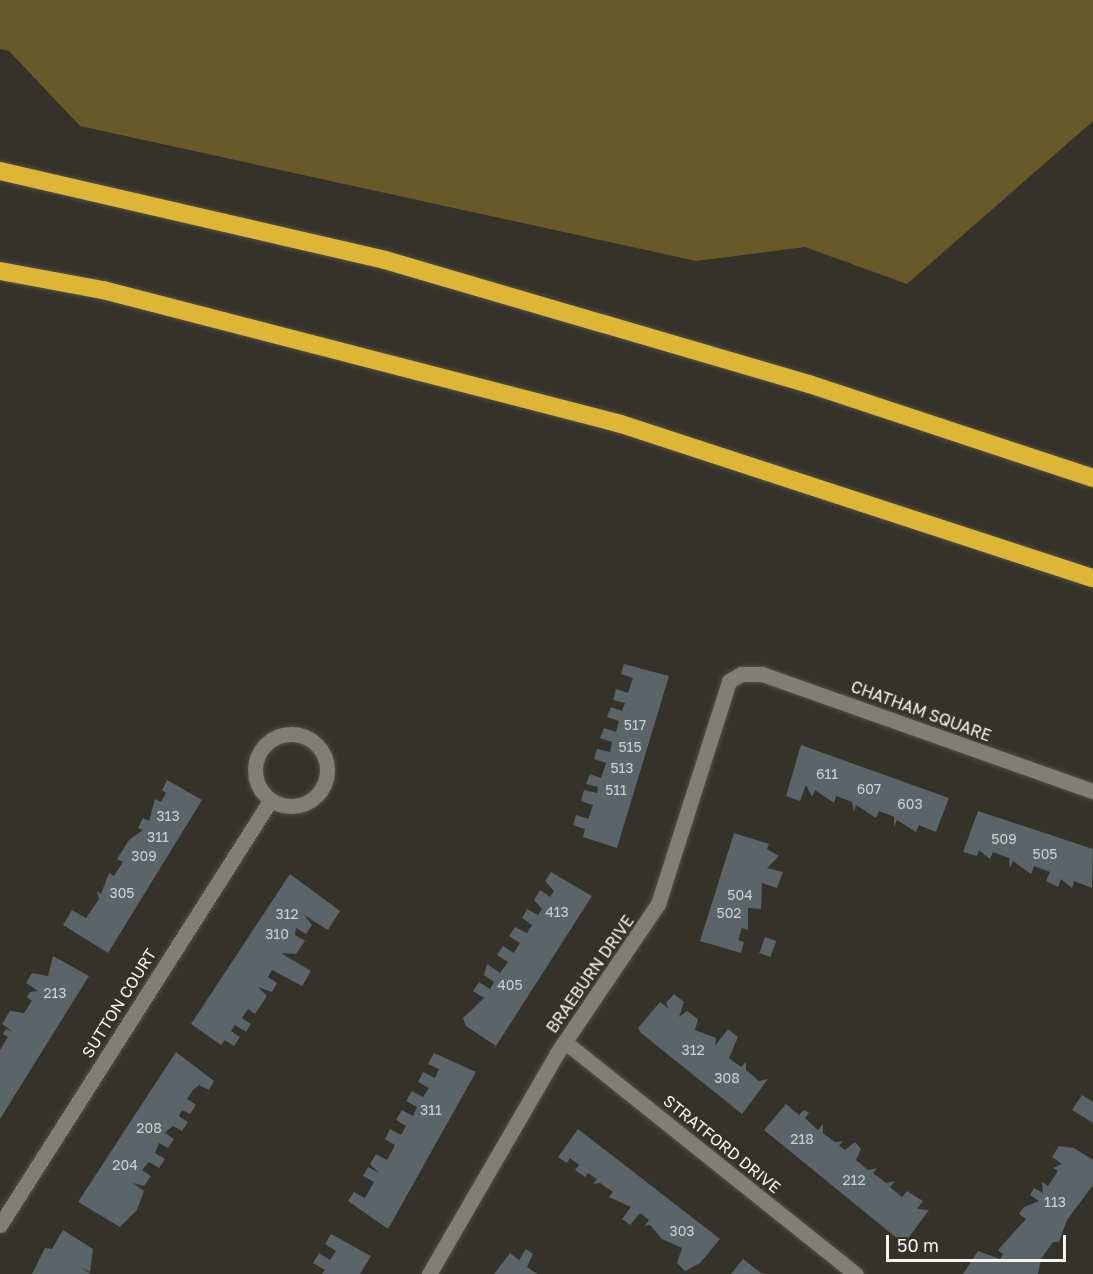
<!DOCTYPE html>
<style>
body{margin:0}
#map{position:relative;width:1093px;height:1274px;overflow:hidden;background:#35322a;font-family:"Golos Text",sans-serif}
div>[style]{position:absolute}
.green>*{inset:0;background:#695928}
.building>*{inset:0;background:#5a6469;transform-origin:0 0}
.roads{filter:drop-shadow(0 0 2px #514e47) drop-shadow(0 0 2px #514e47)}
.minor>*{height:15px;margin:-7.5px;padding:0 7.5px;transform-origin:7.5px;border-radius:7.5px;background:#817e74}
.minor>.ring{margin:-7.5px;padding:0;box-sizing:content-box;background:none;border:15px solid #817e74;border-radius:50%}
.motorway>*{height:18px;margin:-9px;padding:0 9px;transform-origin:9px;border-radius:9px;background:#ddb636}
span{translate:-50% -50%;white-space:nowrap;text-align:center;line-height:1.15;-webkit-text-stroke:5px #35322a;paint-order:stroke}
.number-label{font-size:14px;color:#cfd0cd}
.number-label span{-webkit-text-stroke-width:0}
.street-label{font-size:16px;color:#f6f4ee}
.scale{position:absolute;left:886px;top:1235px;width:180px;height:27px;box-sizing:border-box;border:3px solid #f6f4ee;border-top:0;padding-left:8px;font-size:18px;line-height:21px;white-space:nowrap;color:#f6f4ee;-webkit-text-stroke:4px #35322a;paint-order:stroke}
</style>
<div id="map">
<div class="green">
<div style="clip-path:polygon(0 0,1093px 0,1093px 121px,907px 284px,805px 247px,696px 261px,80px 126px,9px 51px,0 49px)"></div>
</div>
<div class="building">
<div style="clip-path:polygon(624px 664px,669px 676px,617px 848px,583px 837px,585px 829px,573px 825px,576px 815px,588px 819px,590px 814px,593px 805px,581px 801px,584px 790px,597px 793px,598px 787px,586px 784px,590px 774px,601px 778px,606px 763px,594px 759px,597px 749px,610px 752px,612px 742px,600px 738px,604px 728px,616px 732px,619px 721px,607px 717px,611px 707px,622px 711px,625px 703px,613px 700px,616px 689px,628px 693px,633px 678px,621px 674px)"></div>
<div style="clip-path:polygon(801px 745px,949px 798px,936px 832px,919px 825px,916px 832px,897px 820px,894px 827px,894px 817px,879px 811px,876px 818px,856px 805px,854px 812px,852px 802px,836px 796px,834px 803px,815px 790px,812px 797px,806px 785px,800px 801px,786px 796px)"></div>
<div style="clip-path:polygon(167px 780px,202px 800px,108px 953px,63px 925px,72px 910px,86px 918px,99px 899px,97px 891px,101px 894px,109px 873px,114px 876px,123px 862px,117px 859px,129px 840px,143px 830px,138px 828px,143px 818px,149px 821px,155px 799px,161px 802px,166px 793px,162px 790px)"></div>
<div style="clip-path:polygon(978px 811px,1093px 849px,1092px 888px,1074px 881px,1072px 888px,1061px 879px,1058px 887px,1046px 881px,1050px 872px,1034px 866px,1031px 874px,1013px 861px,1010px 868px,1009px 858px,993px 852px,990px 859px,979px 850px,977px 856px,963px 852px)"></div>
<div style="clip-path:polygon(734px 833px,769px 844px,767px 849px,779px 856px,767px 868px,783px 872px,777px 888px,762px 883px,761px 909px,748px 908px,748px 930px,742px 928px,738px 940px,744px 942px,741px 953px,700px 941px)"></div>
<div style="clip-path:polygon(551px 872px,592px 896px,496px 1046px,466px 1026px,463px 1018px,484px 998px,473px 991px,479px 982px,490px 989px,494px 982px,484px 975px,487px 964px,500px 973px,508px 962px,497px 955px,503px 946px,514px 953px,520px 943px,509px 936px,515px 927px,527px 933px,532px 925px,522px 918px,527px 909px,538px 915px,542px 909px,534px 900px,540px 890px,550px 897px,554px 891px,545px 881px)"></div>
<div style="clip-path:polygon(290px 874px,340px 911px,328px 930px,304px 915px,312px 925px,306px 934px,296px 928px,295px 935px,305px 941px,296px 954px,281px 953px,311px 971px,302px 986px,272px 970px,268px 977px,277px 983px,272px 992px,258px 987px,267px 996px,255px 1014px,248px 1009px,242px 1018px,251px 1024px,246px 1032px,235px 1025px,231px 1031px,240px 1037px,234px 1046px,225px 1040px,221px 1045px,191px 1024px)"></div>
<div style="left:765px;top:937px;width:12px;height:17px;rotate:20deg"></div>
<div style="clip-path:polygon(53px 956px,89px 976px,0 1119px,0 1050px,8px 1037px,3px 1034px,6px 1029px,13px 1032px,2px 1024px,10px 1011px,24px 1013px,32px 1001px,27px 997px,30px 992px,38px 991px,26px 983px,32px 973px,48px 976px)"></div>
<div style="clip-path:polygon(674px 994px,684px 1002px,679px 1017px,687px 1011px,698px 1019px,695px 1030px,716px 1038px,715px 1046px,728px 1029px,738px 1037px,729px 1058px,741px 1067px,746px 1062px,746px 1070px,759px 1081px,768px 1079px,742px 1114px,641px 1033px,638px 1028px,660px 1002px,669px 1009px,666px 1003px)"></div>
<div style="clip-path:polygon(176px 1052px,214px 1081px,209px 1090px,199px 1085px,193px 1090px,187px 1099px,196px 1105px,190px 1114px,182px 1110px,179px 1116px,188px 1122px,182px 1131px,173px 1126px,165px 1133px,174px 1139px,168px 1148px,159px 1143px,155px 1153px,165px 1159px,159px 1168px,149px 1162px,142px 1170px,151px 1176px,144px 1186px,133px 1183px,144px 1191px,137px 1210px,120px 1227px,78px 1202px)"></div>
<div style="clip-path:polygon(434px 1053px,476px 1072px,388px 1229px,348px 1201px,354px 1192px,365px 1198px,374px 1182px,363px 1176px,368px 1167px,379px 1173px,370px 1164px,376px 1154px,387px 1160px,391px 1153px,395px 1145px,385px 1139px,390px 1129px,401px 1135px,406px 1126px,396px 1120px,402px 1110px,413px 1116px,417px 1107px,406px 1101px,412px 1091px,423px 1097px,429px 1088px,418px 1082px,423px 1072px,435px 1078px,439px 1069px,428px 1064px)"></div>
<div style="clip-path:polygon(1082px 1095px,1093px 1102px,1093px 1123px,1072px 1110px)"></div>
<div style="clip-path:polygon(786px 1104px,799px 1115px,804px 1110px,809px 1113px,805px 1118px,818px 1130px,823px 1124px,823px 1133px,835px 1142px,843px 1141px,839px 1146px,845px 1150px,855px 1142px,861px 1149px,856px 1160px,868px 1170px,877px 1168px,873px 1173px,886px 1183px,895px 1181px,890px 1187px,902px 1197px,907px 1191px,923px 1201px,917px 1209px,929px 1210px,904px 1244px,764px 1130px)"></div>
<div style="clip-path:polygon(578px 1129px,720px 1239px,700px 1263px,685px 1271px,677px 1263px,682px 1248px,662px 1239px,650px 1225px,644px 1226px,649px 1220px,640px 1213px,630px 1225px,622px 1219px,631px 1207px,609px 1197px,613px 1192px,600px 1183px,593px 1184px,597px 1179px,588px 1173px,585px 1177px,575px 1170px,579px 1165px,570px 1158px,567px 1163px,558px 1157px)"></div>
<div style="clip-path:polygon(1059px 1146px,1074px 1148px,1093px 1160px,1093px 1185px,1067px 1220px,1059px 1242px,1053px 1242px,1041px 1259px,1038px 1274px,963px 1274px,978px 1251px,1000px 1259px,1003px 1254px,998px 1250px,1026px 1219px,1019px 1214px,1024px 1207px,1039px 1201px,1030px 1195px,1034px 1188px,1043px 1193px,1042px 1182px,1048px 1186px,1058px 1171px,1053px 1168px,1062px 1164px,1052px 1157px)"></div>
<div style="clip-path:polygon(63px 1230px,93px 1249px,90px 1272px,80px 1267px,91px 1274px,32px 1274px,45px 1248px,52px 1249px)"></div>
<div style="clip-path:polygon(331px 1234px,371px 1256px,360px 1274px,322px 1274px,325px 1270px,313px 1263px,319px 1253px,330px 1260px,336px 1251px,325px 1244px)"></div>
<div style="clip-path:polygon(526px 1249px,533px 1254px,527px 1267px,537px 1274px,494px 1274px,510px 1253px,519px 1260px)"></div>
<div style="clip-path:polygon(743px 1259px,761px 1273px,766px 1274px,731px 1274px)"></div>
</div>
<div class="roads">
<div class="minor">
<div class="ring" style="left:255px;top:734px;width:57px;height:57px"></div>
<div style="left:565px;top:1042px;width:372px;rotate:38.6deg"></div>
<div style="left:0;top:1225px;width:503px;rotate:-57.51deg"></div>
<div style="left:429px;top:1274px;width:255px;rotate:-59.9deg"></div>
<div style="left:557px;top:1053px;width:180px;rotate:-55.9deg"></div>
<div style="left:658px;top:904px;width:234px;rotate:-72.3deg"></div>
<div style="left:729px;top:681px;width:14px;rotate:-30deg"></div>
<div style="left:741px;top:674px;width:21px"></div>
<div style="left:762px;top:674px;width:351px;rotate:19.5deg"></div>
</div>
<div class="motorway">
<div style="left:0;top:171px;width:395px;rotate:13deg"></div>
<div style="left:385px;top:260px;width:442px;rotate:16.3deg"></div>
<div style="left:809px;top:384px;width:299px;rotate:18.3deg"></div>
<div style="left:0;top:271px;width:105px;rotate:10.5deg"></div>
<div style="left:103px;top:290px;width:535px;rotate:14.5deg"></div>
<div style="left:621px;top:424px;width:496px;rotate:18.1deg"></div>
</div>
</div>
<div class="number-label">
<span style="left:635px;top:725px">517</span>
<span style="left:630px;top:747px">515</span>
<span style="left:622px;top:768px">513</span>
<span style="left:827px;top:774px">611</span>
<span style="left:869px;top:789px">607</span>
<span style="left:616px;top:790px">511</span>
<span style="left:910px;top:804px">603</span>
<span style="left:168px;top:816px">313</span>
<span style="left:158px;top:837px">311</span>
<span style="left:1004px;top:839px">509</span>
<span style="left:1045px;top:854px">505</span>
<span style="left:144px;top:856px">309</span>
<span style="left:122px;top:893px">305</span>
<span style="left:740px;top:895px">504</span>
<span style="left:557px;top:912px">413</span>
<span style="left:729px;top:913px">502</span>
<span style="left:287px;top:914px">312</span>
<span style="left:277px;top:934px">310</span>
<span style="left:510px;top:985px">405</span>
<span style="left:55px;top:993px">213</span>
<span style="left:693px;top:1050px">312</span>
<span style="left:727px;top:1078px">308</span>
<span style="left:431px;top:1110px">311</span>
<span style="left:149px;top:1128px">208</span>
<span style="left:802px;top:1139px">218</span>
<span style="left:125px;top:1165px">204</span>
<span style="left:854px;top:1180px">212</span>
<span style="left:1055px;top:1202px">113</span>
<span style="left:682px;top:1231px">303</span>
</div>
<div class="street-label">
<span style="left:921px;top:711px;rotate:20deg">CHATHAM SQUARE</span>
<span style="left:590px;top:974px;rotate:-55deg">BRAEBURN DRIVE</span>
<span style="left:119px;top:1003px;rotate:-58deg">SUTTON COURT</span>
<span style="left:722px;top:1144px;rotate:39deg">STRATFORD DRIVE</span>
</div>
<div class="scale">50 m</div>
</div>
